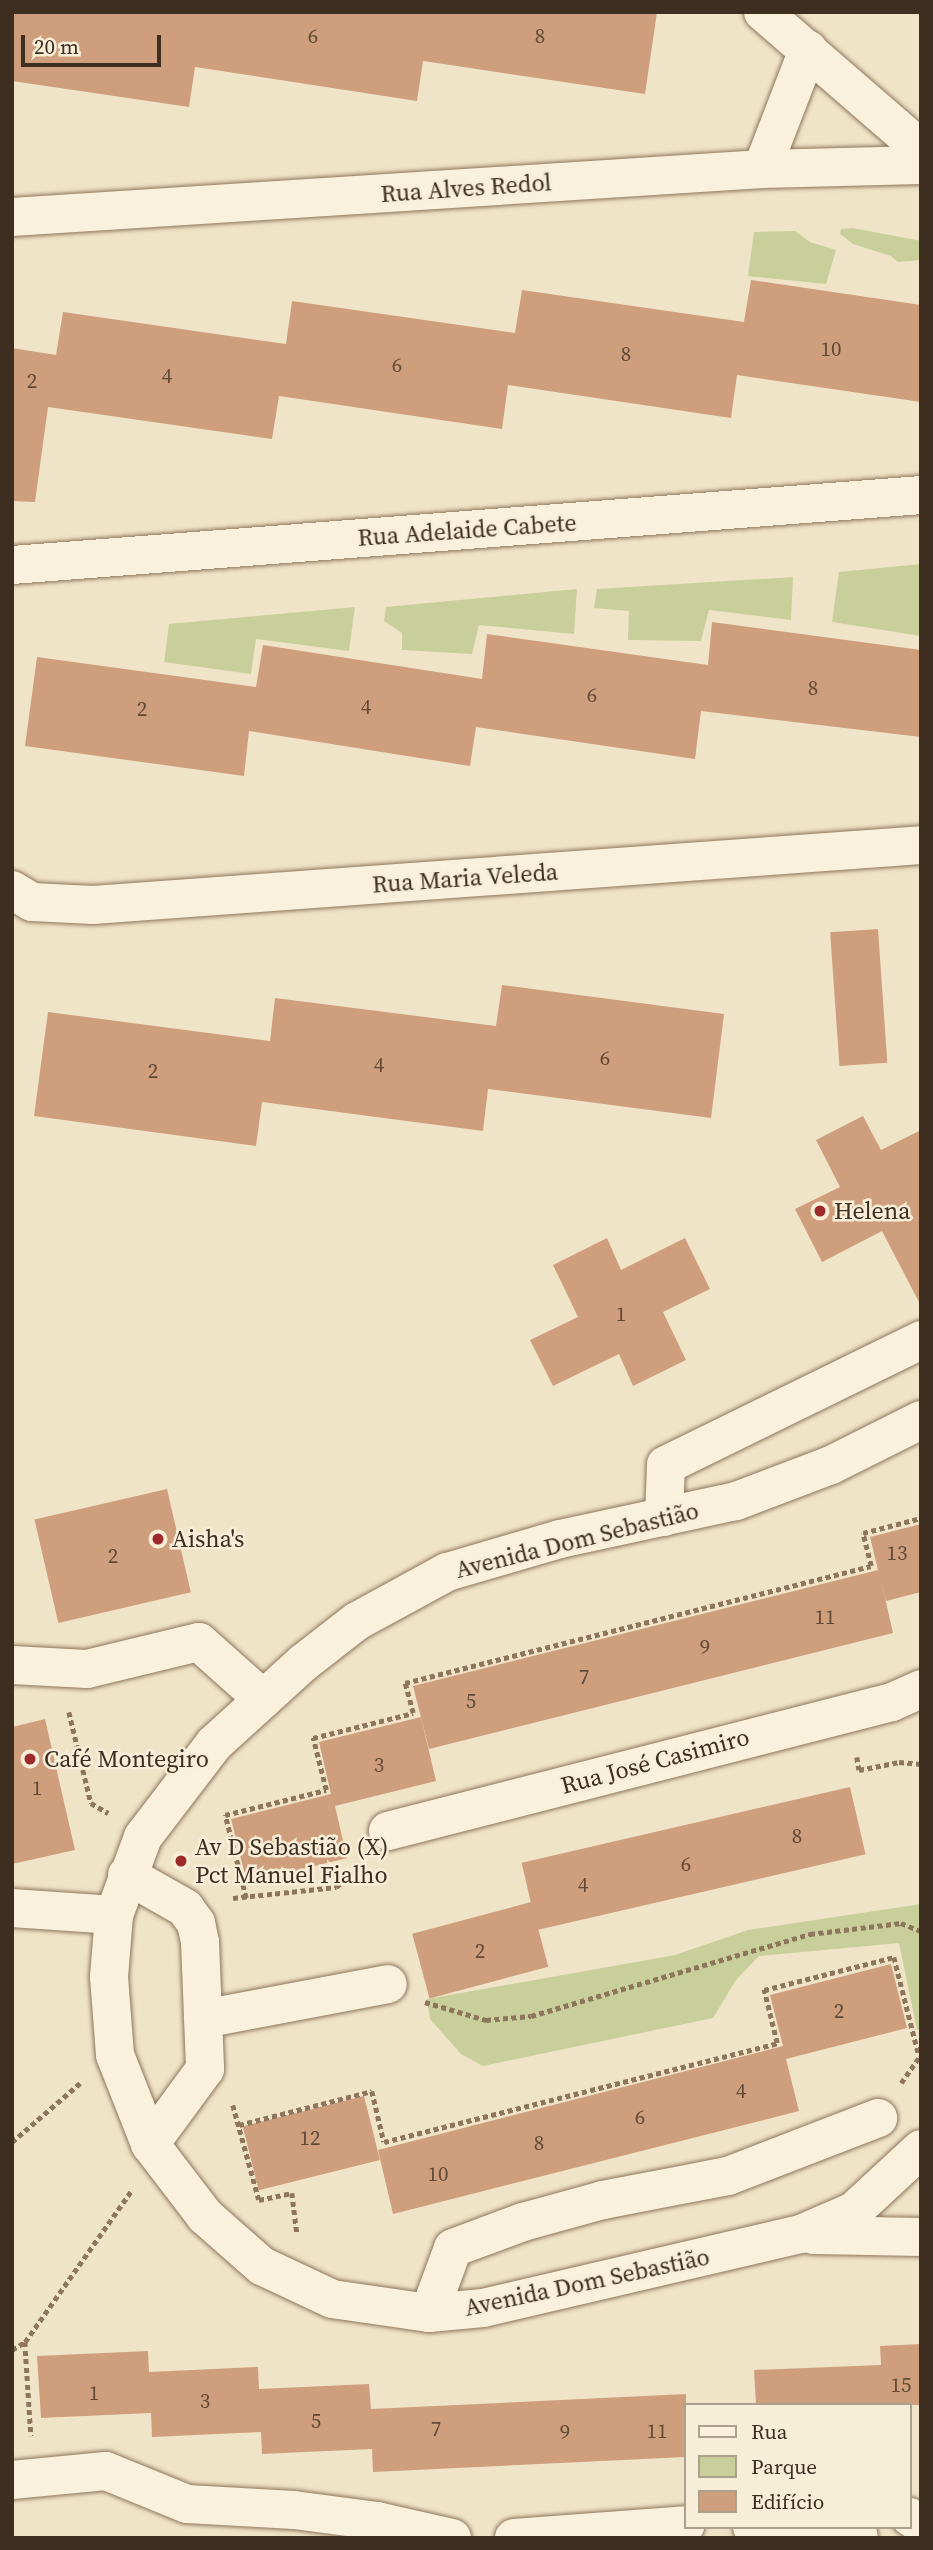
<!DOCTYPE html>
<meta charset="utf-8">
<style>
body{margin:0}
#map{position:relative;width:933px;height:2550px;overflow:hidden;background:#f0e4c8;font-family:"Source Serif 4",serif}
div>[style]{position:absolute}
.green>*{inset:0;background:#c9cf9b}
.building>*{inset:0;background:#cf9f7d;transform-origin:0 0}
.path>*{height:4.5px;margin-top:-2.25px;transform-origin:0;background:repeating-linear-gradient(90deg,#8d765c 0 5px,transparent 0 8.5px)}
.roads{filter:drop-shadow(0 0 2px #8d765c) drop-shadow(0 0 2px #8d765c)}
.minor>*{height:38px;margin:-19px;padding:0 19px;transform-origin:19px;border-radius:19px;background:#faf1dc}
.dots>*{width:19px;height:19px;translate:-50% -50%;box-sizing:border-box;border:4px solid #f7eed8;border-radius:50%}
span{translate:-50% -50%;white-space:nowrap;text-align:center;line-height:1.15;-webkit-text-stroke:5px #f7eed8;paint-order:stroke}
.number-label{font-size:21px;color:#624a37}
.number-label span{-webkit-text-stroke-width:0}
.street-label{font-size:24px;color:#3d2e20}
.poi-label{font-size:24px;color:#3d2e20}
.left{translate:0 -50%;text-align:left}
.frame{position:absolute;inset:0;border:14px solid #3d2e20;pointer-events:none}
.legend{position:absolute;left:684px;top:2403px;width:228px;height:126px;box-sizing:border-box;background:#f7eed8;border:2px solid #ada18e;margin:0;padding:9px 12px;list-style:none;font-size:21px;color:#3d2e20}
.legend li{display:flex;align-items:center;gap:14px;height:35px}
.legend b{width:35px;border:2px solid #ada18e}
.scale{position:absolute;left:21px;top:35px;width:140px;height:32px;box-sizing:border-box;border:4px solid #3d2e20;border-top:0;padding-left:9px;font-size:21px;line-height:24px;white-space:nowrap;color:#3d2e20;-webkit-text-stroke:5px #f7eed8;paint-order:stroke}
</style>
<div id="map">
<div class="green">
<div style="clip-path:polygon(853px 228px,921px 241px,921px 260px,898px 262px,891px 256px,853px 244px,840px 234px,841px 229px)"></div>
<div style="clip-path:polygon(795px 231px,810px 242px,836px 250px,826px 284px,748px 276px,754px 232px)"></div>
<div style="clip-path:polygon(921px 564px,921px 636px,832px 622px,839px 572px)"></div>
<div style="clip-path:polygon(793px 577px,791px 620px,709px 610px,701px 641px,628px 640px,629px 611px,594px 608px,597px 589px)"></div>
<div style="clip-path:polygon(577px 589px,574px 634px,479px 625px,472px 654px,402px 650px,402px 633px,384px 621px,386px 607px)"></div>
<div style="clip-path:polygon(355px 607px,349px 651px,256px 639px,251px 674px,164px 662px,169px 624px)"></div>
<div style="clip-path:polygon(921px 1904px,921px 2029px,917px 2030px,899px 1943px,759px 1956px,736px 1980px,713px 2018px,483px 2066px,461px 2054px,430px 2019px,427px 1999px,675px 1955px,748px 1930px)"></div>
</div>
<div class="building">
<div style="clip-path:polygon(12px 12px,657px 12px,645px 94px,423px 61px,417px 101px,195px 67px,189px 107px,12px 81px)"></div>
<div style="clip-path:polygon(751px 280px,921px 305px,921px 402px,737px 375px,731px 418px,508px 385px,502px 429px,279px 396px,272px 439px,48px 407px,35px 502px,12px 501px,12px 348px,56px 355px,63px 312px,286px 344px,292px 301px,515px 333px,522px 290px,744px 322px)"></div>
<div style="clip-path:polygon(712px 622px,921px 650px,921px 737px,701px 711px,695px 759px,476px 727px,470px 766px,249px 731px,244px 776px,25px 746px,37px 657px,256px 687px,263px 645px,482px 679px,487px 634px,708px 665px)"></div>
<div style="left:878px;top:929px;width:134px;height:48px;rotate:86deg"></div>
<div style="clip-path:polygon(502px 985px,724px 1014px,711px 1118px,488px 1089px,483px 1131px,262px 1102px,256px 1146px,34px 1116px,48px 1012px,270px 1041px,275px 998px,496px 1026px)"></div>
<div style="clip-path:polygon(863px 1116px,881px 1150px,921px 1130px,921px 1306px,882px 1231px,822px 1262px,795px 1209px,840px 1187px,816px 1140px)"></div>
<div style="clip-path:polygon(607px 1238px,621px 1270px,685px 1238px,710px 1289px,663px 1312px,686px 1360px,633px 1386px,619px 1354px,553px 1386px,530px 1340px,578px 1317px,553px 1265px)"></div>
<div style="left:167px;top:1489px;width:106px;height:136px;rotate:77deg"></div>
<div style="clip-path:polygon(921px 1524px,921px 1592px,886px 1601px,881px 1580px,893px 1633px,429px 1749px,413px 1686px,878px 1570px,870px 1537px)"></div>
<div style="clip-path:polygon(421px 1717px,436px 1781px,335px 1806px,347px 1858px,247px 1883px,231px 1819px,331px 1794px,319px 1742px)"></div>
<div style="clip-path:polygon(45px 1719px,75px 1850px,12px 1864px,12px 1727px)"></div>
<div style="left:850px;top:1787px;width:69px;height:337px;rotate:77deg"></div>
<div style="left:531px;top:1902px;width:67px;height:123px;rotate:75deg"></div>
<div style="clip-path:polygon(891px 1964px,907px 2028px,786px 2059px,799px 2111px,393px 2214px,378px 2150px,783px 2046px,770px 1995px)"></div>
<div style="left:364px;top:2096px;width:66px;height:125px;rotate:76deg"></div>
<div style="clip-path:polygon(921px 2344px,921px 2405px,756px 2405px,754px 2370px,881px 2365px,880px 2346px)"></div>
<div style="clip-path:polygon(148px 2351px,149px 2372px,258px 2367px,259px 2389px,369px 2384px,371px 2409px,686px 2394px,686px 2457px,373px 2472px,372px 2449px,262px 2454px,261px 2432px,152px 2437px,151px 2413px,41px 2418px,37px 2356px)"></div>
</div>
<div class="path">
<div style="left:69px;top:1712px;width:94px;rotate:76.4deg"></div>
<div style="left:91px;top:1803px;width:20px;rotate:30deg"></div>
<div style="left:857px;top:1757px;width:13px;rotate:81deg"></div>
<div style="left:859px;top:1770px;width:41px;rotate:-11.3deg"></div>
<div style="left:899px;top:1762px;width:22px;rotate:5deg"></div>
<div style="left:233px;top:1898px;width:104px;rotate:-6.1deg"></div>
<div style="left:336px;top:1887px;width:35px;rotate:-39deg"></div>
<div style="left:246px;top:1898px;width:86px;rotate:-104.2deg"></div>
<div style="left:225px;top:1815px;width:104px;rotate:-13.9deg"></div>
<div style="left:326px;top:1790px;width:54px;rotate:-104deg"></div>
<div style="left:313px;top:1738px;width:103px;rotate:-14deg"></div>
<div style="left:413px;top:1713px;width:31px;rotate:-105deg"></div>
<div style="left:405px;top:1683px;width:480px;rotate:-14.1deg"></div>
<div style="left:871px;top:1566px;width:34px;rotate:-104deg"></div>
<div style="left:863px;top:1533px;width:60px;rotate:-14.5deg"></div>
<div style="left:425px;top:2002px;width:64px;rotate:16.4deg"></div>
<div style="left:486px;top:2020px;width:45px;rotate:-5.1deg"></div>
<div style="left:531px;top:2016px;width:291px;rotate:-16.4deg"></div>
<div style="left:810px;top:1934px;width:92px;rotate:-6.9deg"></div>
<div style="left:901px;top:1923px;width:22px;rotate:22deg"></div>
<div style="left:901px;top:2083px;width:33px;rotate:-55deg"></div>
<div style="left:233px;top:2105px;width:98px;rotate:74.7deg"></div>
<div style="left:259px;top:2200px;width:34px;rotate:-12deg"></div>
<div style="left:292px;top:2193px;width:40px;rotate:82.9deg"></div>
<div style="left:239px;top:2125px;width:137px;rotate:-14.3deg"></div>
<div style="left:372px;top:2091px;width:52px;rotate:76.8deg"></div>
<div style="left:384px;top:2142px;width:405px;rotate:-14.1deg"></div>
<div style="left:777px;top:2043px;width:55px;rotate:-103.8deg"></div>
<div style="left:764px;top:1990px;width:134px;rotate:-14.2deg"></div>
<div style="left:894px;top:1957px;width:102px;rotate:75.8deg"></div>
<div style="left:12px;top:2142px;width:90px;rotate:-40.9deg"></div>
<div style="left:25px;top:2342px;width:94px;rotate:86.3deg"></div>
<div style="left:12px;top:2350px;width:15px;rotate:-32deg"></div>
<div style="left:25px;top:2342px;width:186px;rotate:-54.9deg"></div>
</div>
<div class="roads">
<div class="minor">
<div style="left:763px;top:12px;width:209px;rotate:40.9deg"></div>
<div style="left:762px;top:169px;width:128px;rotate:-68.9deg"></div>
<div style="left:12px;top:217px;width:752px;rotate:-3.66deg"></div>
<div style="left:762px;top:169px;width:159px;rotate:-1.4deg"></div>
<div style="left:12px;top:565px;width:912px;rotate:-4.4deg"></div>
<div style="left:12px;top:890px;width:23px;rotate:31deg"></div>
<div style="left:32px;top:902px;width:61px;rotate:2.8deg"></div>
<div style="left:93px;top:905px;width:830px;rotate:-4.14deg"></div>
<div style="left:921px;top:1420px;width:101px;rotate:153.4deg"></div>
<div style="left:831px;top:1465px;width:102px;rotate:159.2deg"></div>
<div style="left:736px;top:1501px;width:180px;rotate:167.8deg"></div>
<div style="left:560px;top:1539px;width:118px;rotate:163.7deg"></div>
<div style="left:447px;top:1572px;width:102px;rotate:151.4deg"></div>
<div style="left:357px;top:1621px;width:68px;rotate:142.1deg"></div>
<div style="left:303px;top:1663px;width:120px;rotate:137.7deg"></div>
<div style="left:214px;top:1744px;width:117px;rotate:127.4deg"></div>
<div style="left:143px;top:1837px;width:83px;rotate:110.4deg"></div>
<div style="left:114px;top:1915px;width:62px;rotate:94.6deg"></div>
<div style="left:109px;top:1977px;width:78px;rotate:85.6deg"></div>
<div style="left:115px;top:2055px;width:96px;rotate:68.5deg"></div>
<div style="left:150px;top:2144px;width:91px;rotate:52.6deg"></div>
<div style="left:205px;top:2216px;width:76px;rotate:41.3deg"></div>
<div style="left:262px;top:2266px;width:77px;rotate:25.2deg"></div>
<div style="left:332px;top:2299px;width:98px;rotate:8.2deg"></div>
<div style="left:429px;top:2313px;width:54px;rotate:-5.3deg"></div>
<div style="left:483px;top:2308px;width:326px;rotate:-13.1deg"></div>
<div style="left:801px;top:2234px;width:58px;rotate:-23.5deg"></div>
<div style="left:854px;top:2211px;width:91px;rotate:-42.8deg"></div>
<div style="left:664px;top:1517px;width:52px;rotate:-87.8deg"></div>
<div style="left:666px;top:1465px;width:284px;rotate:-26.1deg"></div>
<div style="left:12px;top:1665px;width:75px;rotate:3.1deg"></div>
<div style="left:87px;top:1669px;width:115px;rotate:-13.6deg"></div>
<div style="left:199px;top:1642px;width:86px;rotate:41.7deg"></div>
<div style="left:388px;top:1831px;width:520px;rotate:-14.36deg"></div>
<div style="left:892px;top:1702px;width:32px;rotate:-24deg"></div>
<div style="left:127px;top:1875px;width:67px;rotate:29.6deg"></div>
<div style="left:185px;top:1908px;width:19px;rotate:54deg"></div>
<div style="left:196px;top:1923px;width:19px;rotate:78deg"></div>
<div style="left:200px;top:1942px;width:127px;rotate:87.7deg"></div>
<div style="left:205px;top:2069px;width:93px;rotate:126.3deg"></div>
<div style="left:12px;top:1908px;width:102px;rotate:3.9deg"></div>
<div style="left:203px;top:2019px;width:188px;rotate:-10.7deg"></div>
<div style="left:814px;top:2235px;width:107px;rotate:1.1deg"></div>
<div style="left:429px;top:2313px;width:69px;rotate:-69.7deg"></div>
<div style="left:453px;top:2248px;width:75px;rotate:-20.4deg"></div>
<div style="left:523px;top:2222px;width:83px;rotate:-15.4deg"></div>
<div style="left:603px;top:2200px;width:127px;rotate:-10.9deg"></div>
<div style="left:728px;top:2176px;width:161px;rotate:-21.1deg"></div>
<div style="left:12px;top:2480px;width:94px;rotate:-5.5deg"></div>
<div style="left:106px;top:2471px;width:87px;rotate:22.2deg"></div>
<div style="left:187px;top:2504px;width:107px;rotate:3.2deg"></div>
<div style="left:294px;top:2510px;width:84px;rotate:7.5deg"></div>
<div style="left:377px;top:2521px;width:77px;rotate:12.8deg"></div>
<div style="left:910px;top:2517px;width:13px;rotate:32deg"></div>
<div style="left:752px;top:2527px;width:107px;rotate:4.8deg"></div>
<div style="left:514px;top:2538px;width:172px;rotate:-4.3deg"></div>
</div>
</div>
<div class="dots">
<div style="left:820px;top:1211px;background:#9e2a2b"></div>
<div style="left:158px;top:1539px;background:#9e2a2b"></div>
<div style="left:30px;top:1759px;background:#9e2a2b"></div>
<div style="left:181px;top:1861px;background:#9e2a2b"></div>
</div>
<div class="number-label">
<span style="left:313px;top:36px">6</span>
<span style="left:540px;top:36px">8</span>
<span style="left:831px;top:349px">10</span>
<span style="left:626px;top:354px">8</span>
<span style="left:397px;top:365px">6</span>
<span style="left:167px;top:376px">4</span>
<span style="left:32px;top:381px">2</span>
<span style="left:813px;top:688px">8</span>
<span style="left:592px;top:695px">6</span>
<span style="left:366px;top:707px">4</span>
<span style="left:142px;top:709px">2</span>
<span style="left:605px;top:1058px">6</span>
<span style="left:379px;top:1065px">4</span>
<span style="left:153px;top:1071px">2</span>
<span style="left:621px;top:1314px">1</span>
<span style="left:897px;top:1553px">13</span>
<span style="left:113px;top:1556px">2</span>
<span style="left:825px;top:1617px">11</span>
<span style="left:705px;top:1647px">9</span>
<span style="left:584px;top:1677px">7</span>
<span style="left:471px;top:1701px">5</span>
<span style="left:379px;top:1765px">3</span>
<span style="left:37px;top:1788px">1</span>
<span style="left:797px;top:1836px">8</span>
<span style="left:686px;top:1864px">6</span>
<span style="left:583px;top:1885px">4</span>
<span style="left:480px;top:1951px">2</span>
<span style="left:839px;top:2011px">2</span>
<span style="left:741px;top:2091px">4</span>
<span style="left:640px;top:2117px">6</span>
<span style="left:310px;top:2138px">12</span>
<span style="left:539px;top:2143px">8</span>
<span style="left:438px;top:2174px">10</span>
<span style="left:901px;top:2385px">15</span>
<span style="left:94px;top:2393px">1</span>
<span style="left:205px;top:2401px">3</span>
<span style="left:316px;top:2421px">5</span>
<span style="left:436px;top:2429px">7</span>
<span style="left:657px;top:2431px">11</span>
<span style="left:565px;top:2432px">9</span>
</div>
<div class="street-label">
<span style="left:466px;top:188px;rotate:-4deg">Rua Alves Redol</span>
<span style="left:467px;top:530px;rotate:-4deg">Rua Adelaide Cabete</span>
<span style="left:465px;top:878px;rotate:-4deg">Rua Maria Veleda</span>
<span style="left:577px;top:1540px;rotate:-14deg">Avenida Dom Sebastião</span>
<span style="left:655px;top:1761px;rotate:-15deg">Rua José Casimiro</span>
<span style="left:587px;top:2282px;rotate:-12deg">Avenida Dom Sebastião</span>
</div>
<div class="poi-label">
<span class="left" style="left:834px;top:1211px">Helena</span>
<span class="left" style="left:172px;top:1539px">Aisha's</span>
<span class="left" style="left:44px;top:1759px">Café Montegiro</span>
<span class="left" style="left:195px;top:1861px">Av D Sebastião (X)<br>Pct Manuel Fialho</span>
</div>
<div class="frame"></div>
<ul class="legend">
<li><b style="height:9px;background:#faf1dc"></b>Rua</li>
<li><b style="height:19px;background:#c9cf9b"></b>Parque</li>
<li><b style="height:19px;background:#cf9f7d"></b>Edifício</li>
</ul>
<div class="scale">20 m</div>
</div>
